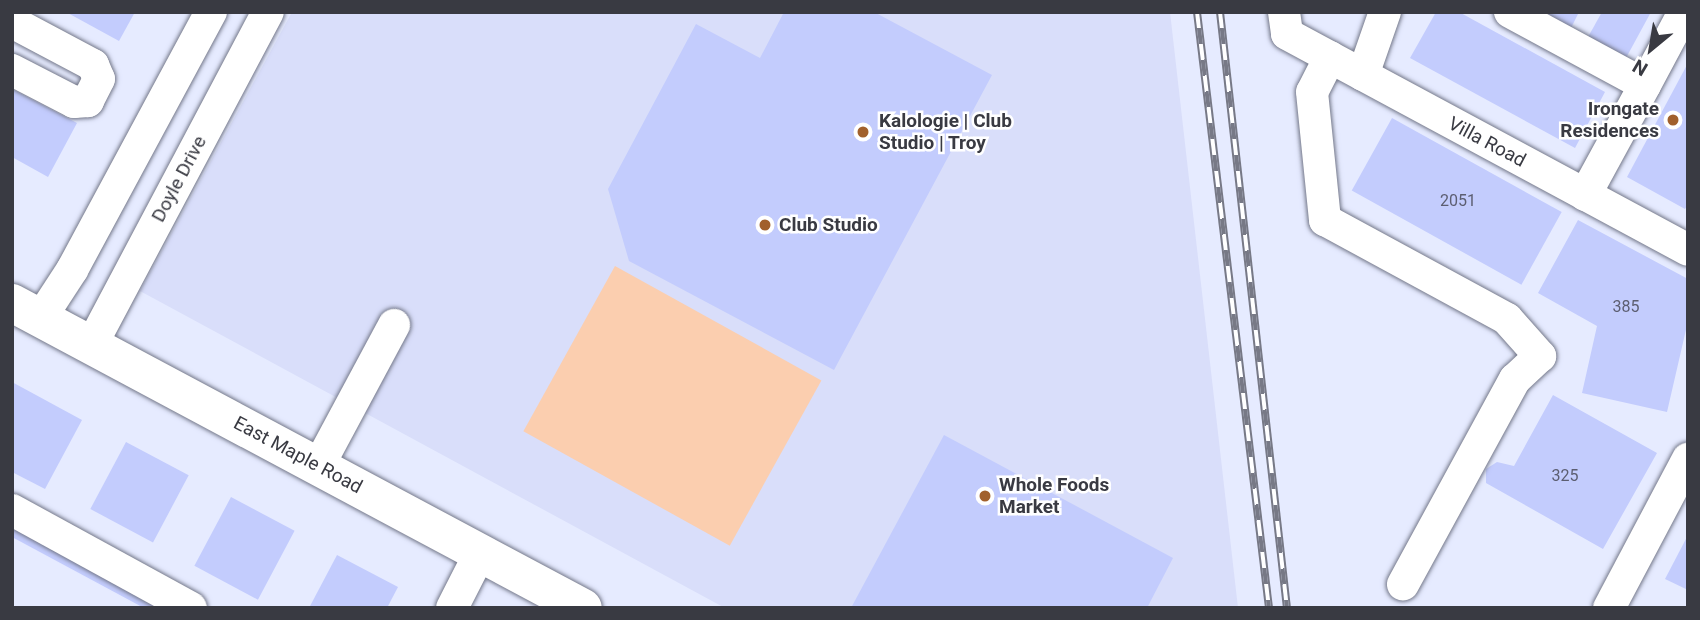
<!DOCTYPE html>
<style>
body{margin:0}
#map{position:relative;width:1700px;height:620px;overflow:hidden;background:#e6ebff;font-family:Roboto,sans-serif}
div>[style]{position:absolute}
.built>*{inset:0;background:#d9defa}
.green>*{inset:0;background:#fbceaf;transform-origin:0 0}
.building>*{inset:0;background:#c3ccfd;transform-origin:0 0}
.roads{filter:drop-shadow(0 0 2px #74788a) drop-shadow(0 0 2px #74788a)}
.minor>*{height:32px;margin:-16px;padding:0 16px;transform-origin:16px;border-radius:16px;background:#fff}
.major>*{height:38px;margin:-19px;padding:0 19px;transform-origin:19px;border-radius:19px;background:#fff}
.rail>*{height:8px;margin-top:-4px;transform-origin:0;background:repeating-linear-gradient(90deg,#fff 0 16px,#777986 0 32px);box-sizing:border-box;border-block:2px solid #777986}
.dots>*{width:19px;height:19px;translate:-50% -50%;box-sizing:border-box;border:4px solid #fff;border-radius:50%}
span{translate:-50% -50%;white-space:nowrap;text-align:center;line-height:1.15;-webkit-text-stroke:5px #fff;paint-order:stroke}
.number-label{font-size:16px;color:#5c5e71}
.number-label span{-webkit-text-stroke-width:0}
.poi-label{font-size:19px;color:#393a42;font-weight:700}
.right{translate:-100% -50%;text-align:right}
.left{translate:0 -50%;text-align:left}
.street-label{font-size:19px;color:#393a42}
.frame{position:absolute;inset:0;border:14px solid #393a42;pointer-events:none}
.north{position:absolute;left:1616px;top:14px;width:70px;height:70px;-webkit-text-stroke:5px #fff;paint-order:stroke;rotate:210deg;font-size:19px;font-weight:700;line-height:28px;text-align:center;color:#393a42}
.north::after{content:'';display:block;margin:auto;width:24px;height:32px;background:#393a42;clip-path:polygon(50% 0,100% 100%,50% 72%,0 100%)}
</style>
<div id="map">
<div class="built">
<div style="clip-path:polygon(292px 12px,1170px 12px,1238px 608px,725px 608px,140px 291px)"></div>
</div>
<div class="green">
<div style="left:615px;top:266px;width:236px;height:189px;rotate:29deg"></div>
</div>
<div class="building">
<div style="clip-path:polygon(66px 12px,135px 12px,119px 41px)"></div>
<div style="clip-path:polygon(784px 12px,874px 12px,992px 75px,834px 370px,629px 261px,608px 189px,696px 24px,760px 58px)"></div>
<div style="clip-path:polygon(1436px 12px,1459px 12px,1605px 92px,1575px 148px,1410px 58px)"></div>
<div style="clip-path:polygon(1542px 12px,1579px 12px,1571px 28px)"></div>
<div style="clip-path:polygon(1602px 12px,1651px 12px,1626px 58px,1588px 37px)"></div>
<div style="clip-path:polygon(1688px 63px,1688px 204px,1685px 209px,1627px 177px)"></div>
<div style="clip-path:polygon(12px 89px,77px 123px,48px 177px,12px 157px)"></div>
<div style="left:1392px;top:118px;width:194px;height:83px;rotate:29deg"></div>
<div style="clip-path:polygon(1578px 220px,1688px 279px,1688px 321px,1667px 412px,1582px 393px,1597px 326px,1538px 293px)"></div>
<div style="clip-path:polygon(12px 382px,82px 420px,45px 489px,12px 472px)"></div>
<div style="clip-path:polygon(1553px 395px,1657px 453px,1603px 549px,1486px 483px,1486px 469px,1497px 462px,1514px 466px)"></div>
<div style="clip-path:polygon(944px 435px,1173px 558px,1147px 608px,851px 608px)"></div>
<div style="left:126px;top:442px;width:71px;height:76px;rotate:28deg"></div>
<div style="left:231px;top:497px;width:72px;height:78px;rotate:28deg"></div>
<div style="clip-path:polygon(12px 517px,179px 608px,144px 608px,12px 537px)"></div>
<div style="clip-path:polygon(1688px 535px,1688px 590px,1665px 579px)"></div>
<div style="clip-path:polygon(337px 555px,398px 587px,387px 608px,309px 608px)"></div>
</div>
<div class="roads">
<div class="minor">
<div style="left:1284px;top:12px;width:22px;rotate:82deg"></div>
<div style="left:1287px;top:34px;width:455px;rotate:28.3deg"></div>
<div style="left:1510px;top:12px;width:153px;rotate:28.4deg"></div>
<div style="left:1645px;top:85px;width:83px;rotate:-61.9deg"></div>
<div style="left:12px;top:22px;width:92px;rotate:28deg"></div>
<div style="left:93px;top:65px;width:15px;rotate:67deg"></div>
<div style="left:99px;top:79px;width:25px;rotate:117deg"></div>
<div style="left:88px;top:101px;width:14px;rotate:176deg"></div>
<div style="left:74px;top:102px;width:70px;rotate:-152.7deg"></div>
<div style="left:1330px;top:57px;width:39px;rotate:117deg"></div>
<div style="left:1312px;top:92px;width:129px;rotate:84.2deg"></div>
<div style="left:1325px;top:220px;width:207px;rotate:28.5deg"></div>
<div style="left:1507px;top:319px;width:50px;rotate:48.3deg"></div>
<div style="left:1540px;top:356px;width:34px;rotate:137deg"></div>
<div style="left:1515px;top:379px;width:234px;rotate:118.6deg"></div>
<div style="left:1363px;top:75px;width:67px;rotate:-70.8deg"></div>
<div style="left:1585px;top:195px;width:125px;rotate:-61.4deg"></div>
<div style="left:40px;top:319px;width:59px;rotate:-56.9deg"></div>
<div style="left:72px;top:270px;width:293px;rotate:-61.7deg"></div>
<div style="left:91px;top:346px;width:378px;rotate:-62.1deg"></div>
<div style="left:319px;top:465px;width:159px;rotate:-61.8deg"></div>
<div style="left:12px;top:510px;width:204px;rotate:28.7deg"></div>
<div style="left:452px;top:608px;width:64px;rotate:-63deg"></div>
<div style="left:1609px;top:608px;width:169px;rotate:-62.1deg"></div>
</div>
<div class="major">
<div style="left:12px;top:303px;width:647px;rotate:28.11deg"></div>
</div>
</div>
<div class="rail">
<div style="left:1197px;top:12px;width:600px;rotate:83.11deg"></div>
<div style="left:1220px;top:12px;width:600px;rotate:83.59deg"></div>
</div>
<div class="dots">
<div style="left:1673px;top:120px;background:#a1602c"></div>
<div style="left:863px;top:132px;background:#a1602c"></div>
<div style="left:765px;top:225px;background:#a1602c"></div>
<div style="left:985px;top:496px;background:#a1602c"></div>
</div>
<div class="number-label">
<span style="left:1458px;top:201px">2051</span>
<span style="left:1626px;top:307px">385</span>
<span style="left:1565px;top:476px">325</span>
</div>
<div class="poi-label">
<span class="right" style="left:1659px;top:120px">Irongate<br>Residences</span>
<span class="left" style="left:879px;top:132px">Kalologie | Club<br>Studio | Troy</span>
<span class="left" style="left:779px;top:225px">Club Studio</span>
<span class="left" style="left:999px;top:496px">Whole Foods<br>Market</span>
</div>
<div class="street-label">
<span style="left:1487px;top:142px;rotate:28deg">Villa Road</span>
<span style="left:179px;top:179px;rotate:-62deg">Doyle Drive</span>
<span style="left:298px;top:455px;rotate:28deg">East Maple Road</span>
</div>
<div class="frame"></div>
<div class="north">N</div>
</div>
